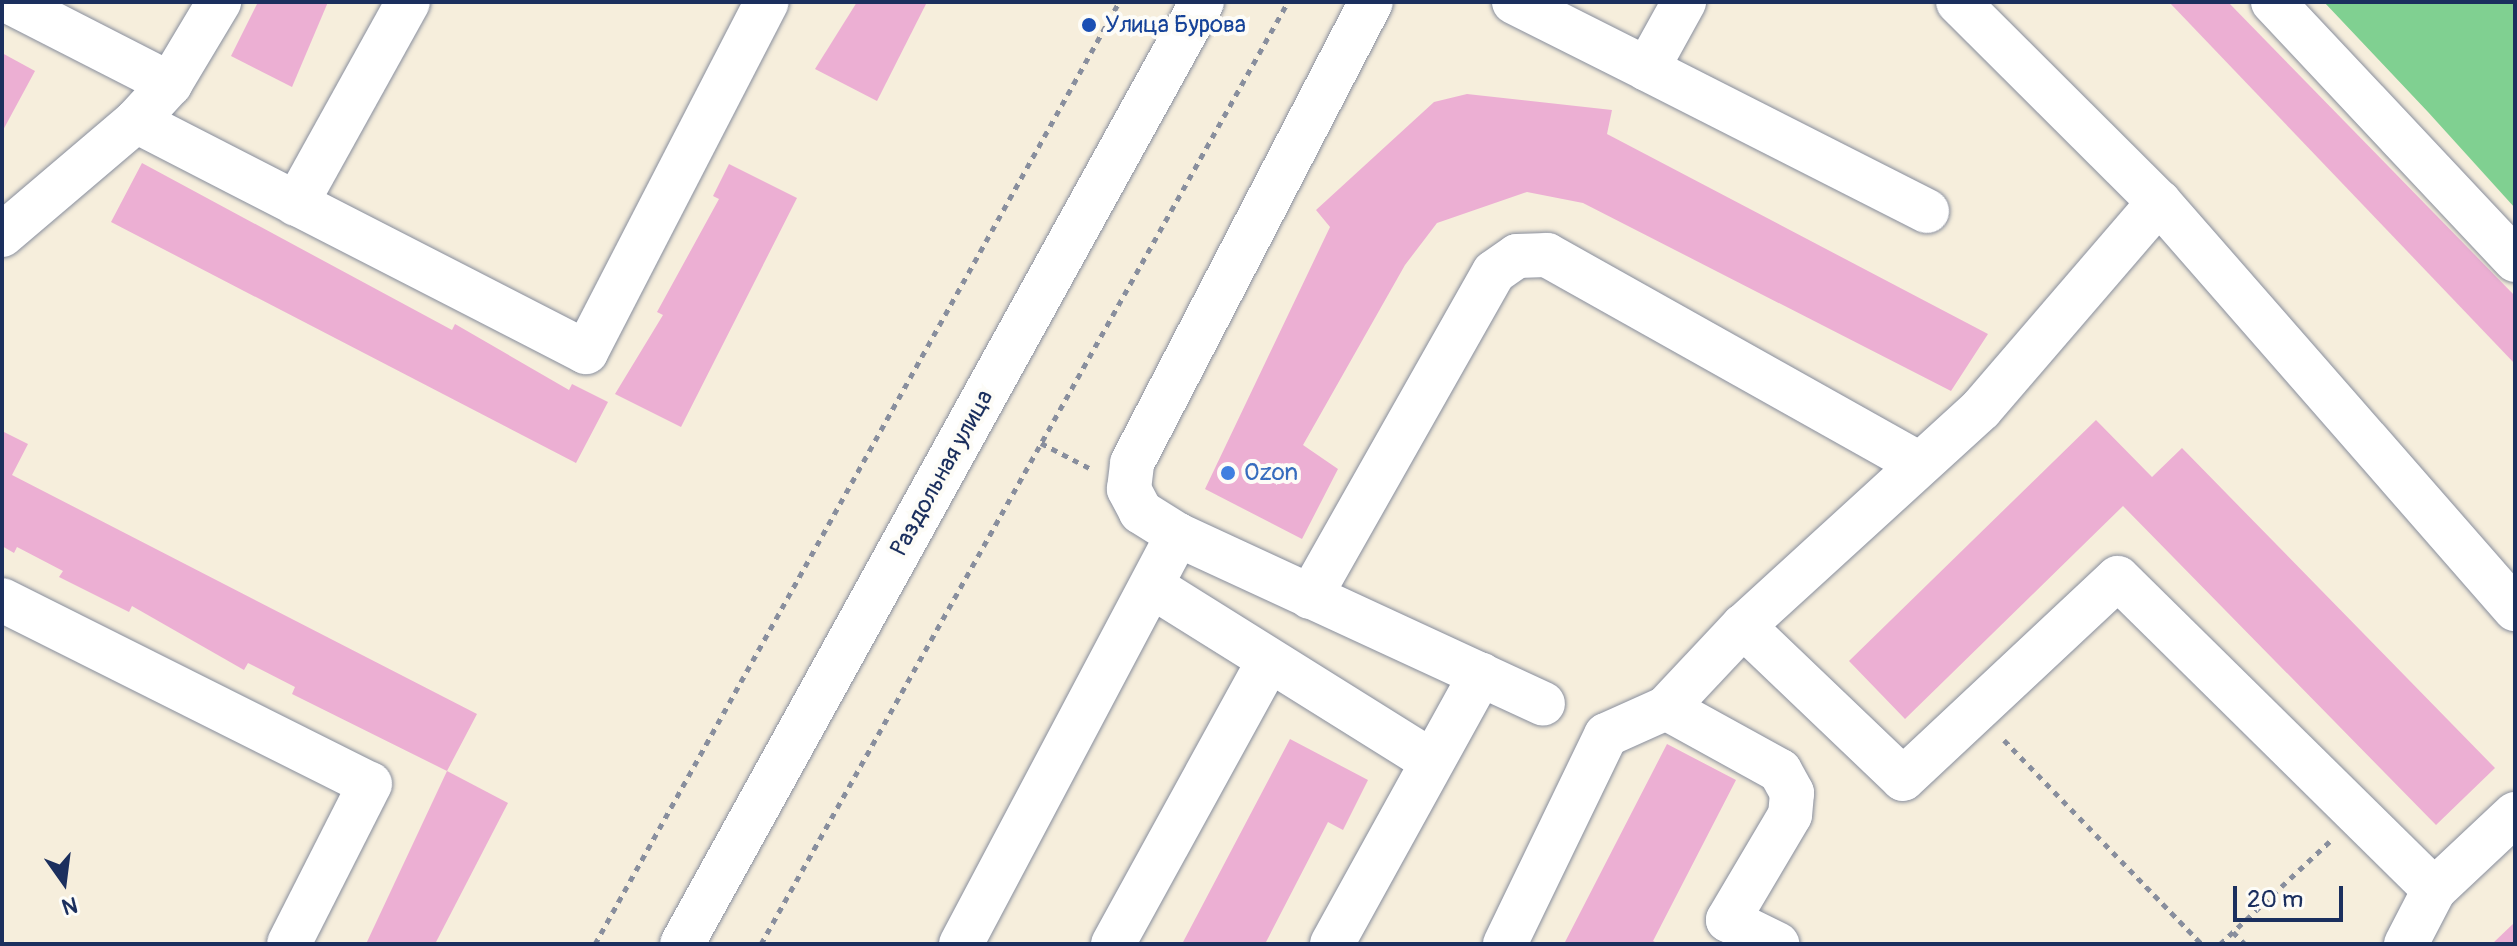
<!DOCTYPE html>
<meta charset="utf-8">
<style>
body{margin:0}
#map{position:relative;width:2517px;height:946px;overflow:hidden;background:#f6eedc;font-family:Pangolin,sans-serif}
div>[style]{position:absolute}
.green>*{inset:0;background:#80d091}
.building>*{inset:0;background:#ecafd3}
.path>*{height:5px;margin-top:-2.5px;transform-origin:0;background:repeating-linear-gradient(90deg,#888e9d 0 6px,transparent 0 12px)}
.roads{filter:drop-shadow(0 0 2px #888e9d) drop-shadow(0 0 2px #888e9d)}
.minor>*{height:44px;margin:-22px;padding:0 22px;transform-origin:22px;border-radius:22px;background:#fff}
.major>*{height:44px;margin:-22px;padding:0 22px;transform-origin:22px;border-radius:22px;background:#fff}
.dots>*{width:22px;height:22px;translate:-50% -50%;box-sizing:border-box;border:4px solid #fdfcf7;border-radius:50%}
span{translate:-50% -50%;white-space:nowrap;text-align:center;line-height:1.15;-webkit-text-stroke:8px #fdfcf7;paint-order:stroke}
.transit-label{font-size:24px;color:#164399}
.left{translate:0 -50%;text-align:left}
.street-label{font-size:24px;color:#1b2f5e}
.shop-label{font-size:24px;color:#366cbe}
.frame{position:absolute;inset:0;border:4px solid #1b2f5e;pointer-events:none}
.north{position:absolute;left:24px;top:842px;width:80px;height:80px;-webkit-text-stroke:6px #fdfcf7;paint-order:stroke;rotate:166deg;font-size:22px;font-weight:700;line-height:32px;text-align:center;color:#1b2f5e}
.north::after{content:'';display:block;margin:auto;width:28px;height:36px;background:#1b2f5e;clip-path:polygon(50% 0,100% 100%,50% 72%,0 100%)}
.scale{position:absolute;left:2233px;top:886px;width:110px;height:36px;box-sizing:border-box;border:4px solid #1b2f5e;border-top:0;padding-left:10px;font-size:24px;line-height:28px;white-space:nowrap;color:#1b2f5e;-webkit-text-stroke:6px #fdfcf7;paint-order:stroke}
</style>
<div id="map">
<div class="green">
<div style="clip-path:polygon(2324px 2px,2515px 2px,2515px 208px,2428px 112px)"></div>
</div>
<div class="building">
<div style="clip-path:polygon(258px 2px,328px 2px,292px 87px,231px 56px)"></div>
<div style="clip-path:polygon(857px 2px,927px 2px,877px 101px,815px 69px)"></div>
<div style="clip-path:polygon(2169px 2px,2228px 2px,2515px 296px,2515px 364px)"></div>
<div style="clip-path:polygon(2px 53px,35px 71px,2px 132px)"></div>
<div style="clip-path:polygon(1467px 94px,1612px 110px,1607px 134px,1988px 334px,1951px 391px,1583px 203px,1527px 192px,1437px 223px,1405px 265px,1303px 445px,1338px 469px,1302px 539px,1205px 489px,1330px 227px,1316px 210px,1434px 102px)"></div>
<div style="clip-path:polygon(142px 163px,452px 330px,455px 324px,569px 390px,572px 384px,608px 402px,576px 463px,111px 222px)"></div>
<div style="clip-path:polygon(729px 164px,797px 198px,681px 427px,615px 394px,663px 315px,657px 312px,719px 199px,713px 196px)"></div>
<div style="clip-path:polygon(2096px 420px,2152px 477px,2182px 448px,2495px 768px,2436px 825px,2123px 506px,1905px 719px,1849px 661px)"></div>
<div style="clip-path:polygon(2px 431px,28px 444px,12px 475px,477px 714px,447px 771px,292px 694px,295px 687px,248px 663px,244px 670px,132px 606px,129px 612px,59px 577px,63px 571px,17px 547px,14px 553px,2px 546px)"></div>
<div style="clip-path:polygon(1290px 739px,1368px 780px,1343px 830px,1328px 822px,1265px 944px,1182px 944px)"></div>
<div style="clip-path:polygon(1667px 744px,1736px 780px,1653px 941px,1659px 944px,1564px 944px)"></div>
<div style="clip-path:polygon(447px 771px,508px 803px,435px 944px,366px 944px)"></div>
<div style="clip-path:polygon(2515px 922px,2515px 944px,2492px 944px)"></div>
</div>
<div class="path">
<div style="left:1041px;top:443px;width:59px;rotate:27.4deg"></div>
<div style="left:2004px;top:740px;width:284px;rotate:45.9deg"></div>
<div style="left:2233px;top:932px;width:17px;rotate:45deg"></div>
<div style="left:595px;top:944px;width:1078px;rotate:-60.91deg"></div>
<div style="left:761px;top:944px;width:1079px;rotate:-60.78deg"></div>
<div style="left:2220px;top:944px;width:151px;rotate:-43.1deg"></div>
</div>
<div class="roads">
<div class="minor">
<div style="left:10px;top:2px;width:180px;rotate:27.1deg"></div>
<div style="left:1514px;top:2px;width:149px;rotate:26.7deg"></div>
<div style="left:1647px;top:69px;width:77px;rotate:-61.1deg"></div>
<div style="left:1958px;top:2px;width:284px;rotate:44.9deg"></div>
<div style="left:2159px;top:202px;width:541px;rotate:48.82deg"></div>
<div style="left:2273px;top:2px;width:354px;rotate:46.8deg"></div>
<div style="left:1647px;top:69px;width:314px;rotate:26.9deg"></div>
<div style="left:136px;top:121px;width:506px;rotate:27.17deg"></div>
<div style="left:586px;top:352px;width:394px;rotate:-62.7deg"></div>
<div style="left:2159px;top:202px;width:273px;rotate:130.7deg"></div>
<div style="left:1981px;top:409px;width:322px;rotate:137.6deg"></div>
<div style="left:1743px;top:626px;width:221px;rotate:43.7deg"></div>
<div style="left:1903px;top:779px;width:294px;rotate:-43.1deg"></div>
<div style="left:2118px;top:578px;width:444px;rotate:44.6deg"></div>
<div style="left:296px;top:204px;width:231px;rotate:-61deg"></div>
<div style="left:2px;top:235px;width:176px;rotate:-40.4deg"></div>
<div style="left:136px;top:121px;width:50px;rotate:-47.4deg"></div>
<div style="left:170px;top:84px;width:96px;rotate:-59.1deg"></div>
<div style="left:1178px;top:535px;width:402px;rotate:24.8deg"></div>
<div style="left:1153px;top:587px;width:328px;rotate:32deg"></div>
<div style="left:1310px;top:597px;width:373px;rotate:-60.5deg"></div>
<div style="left:1494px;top:272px;width:28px;rotate:-35deg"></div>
<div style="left:1517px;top:256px;width:30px;rotate:-2deg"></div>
<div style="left:1547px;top:255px;width:423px;rotate:29.3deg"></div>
<div style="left:2px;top:600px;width:411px;rotate:26.6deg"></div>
<div style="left:370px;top:784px;width:179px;rotate:116.9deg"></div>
<div style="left:1666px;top:708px;width:130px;rotate:28.9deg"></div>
<div style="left:1780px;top:771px;width:25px;rotate:61deg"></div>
<div style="left:1792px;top:793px;width:22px;rotate:95deg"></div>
<div style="left:1790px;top:815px;width:122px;rotate:120.6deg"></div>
<div style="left:1728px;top:920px;width:55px;rotate:26.1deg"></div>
<div style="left:961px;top:944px;width:463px;rotate:-62.1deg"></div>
<div style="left:1178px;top:535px;width:44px;rotate:-148.1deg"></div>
<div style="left:1141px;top:512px;width:26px;rotate:-118deg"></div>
<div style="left:1129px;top:489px;width:26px;rotate:-83deg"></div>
<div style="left:1132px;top:463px;width:519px;rotate:-62.6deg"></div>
<div style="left:1113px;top:944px;width:322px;rotate:-61.2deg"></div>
<div style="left:1332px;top:944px;width:308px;rotate:-61.1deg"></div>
<div style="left:1505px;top:944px;width:232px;rotate:-64.2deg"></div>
<div style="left:1606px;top:735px;width:66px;rotate:-24.2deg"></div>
<div style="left:1666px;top:708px;width:112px;rotate:-46.8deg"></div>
<div style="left:2406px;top:944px;width:61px;rotate:-62.6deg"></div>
<div style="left:2434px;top:890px;width:111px;rotate:-43.2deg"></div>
</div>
<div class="major">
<div style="left:682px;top:944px;width:1076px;rotate:-61.1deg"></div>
</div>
</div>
<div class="dots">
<div style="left:1089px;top:25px;background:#1a4fb4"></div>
<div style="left:1228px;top:473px;background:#3f7fe0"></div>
</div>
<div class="transit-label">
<span class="left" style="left:1105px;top:25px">Улица Бурова</span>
</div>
<div class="street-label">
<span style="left:942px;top:473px;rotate:-61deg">Раздольная улица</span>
</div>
<div class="shop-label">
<span class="left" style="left:1244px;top:473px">Ozon</span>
</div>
<div class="frame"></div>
<div class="north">N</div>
<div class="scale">20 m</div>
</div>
